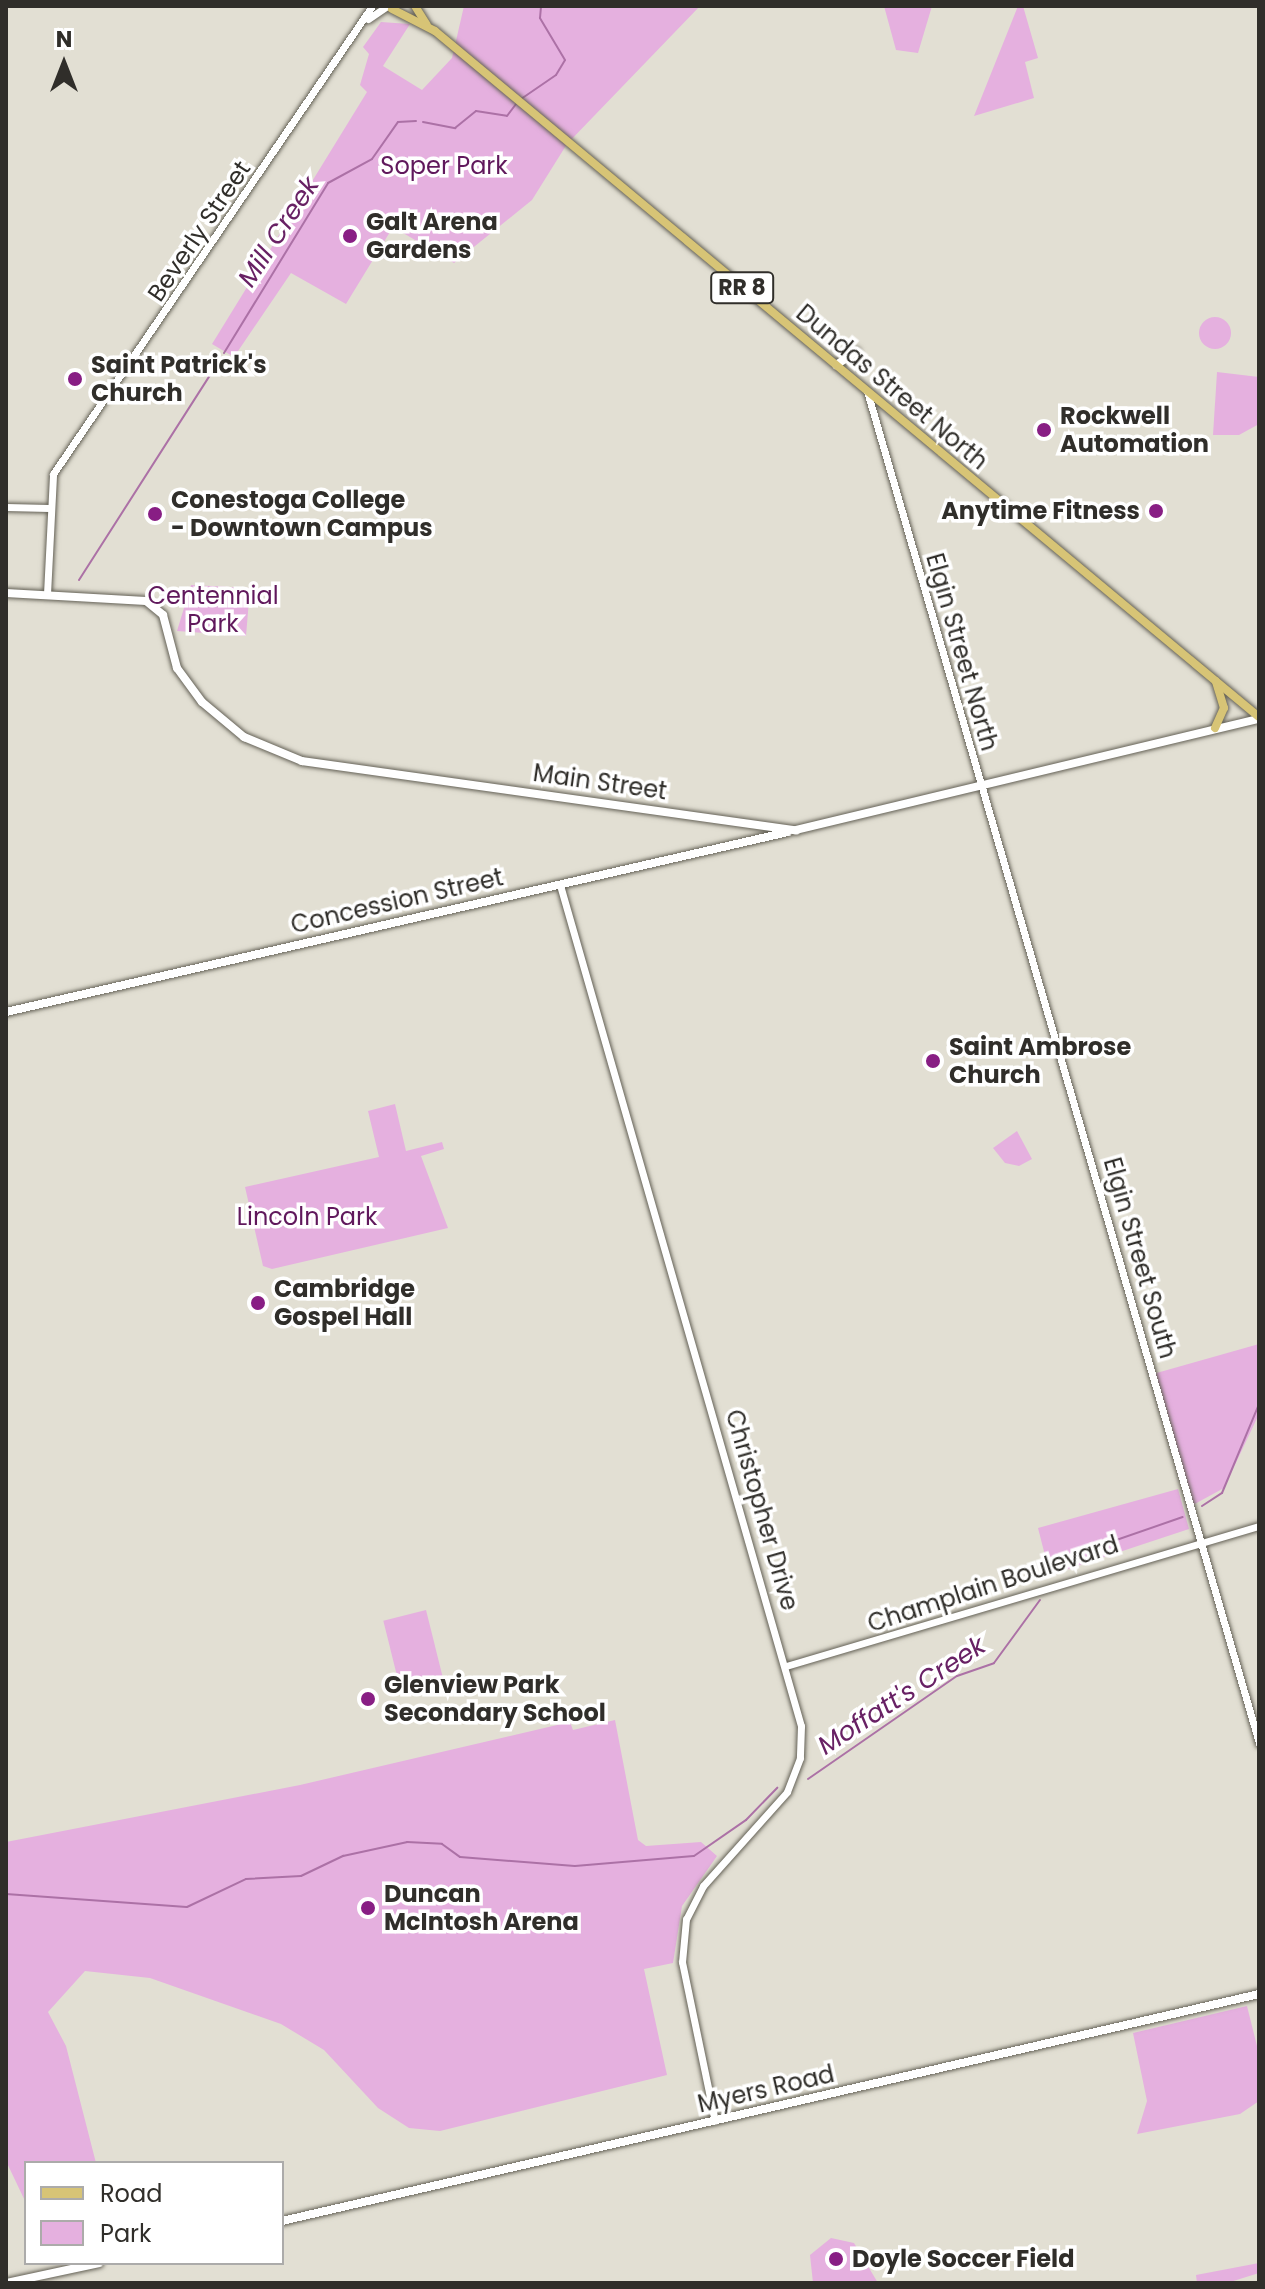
<!DOCTYPE html>
<style>
body{margin:0}
#map{position:relative;width:1265px;height:2289px;overflow:hidden;background:#e2dfd3;font-family:Poppins,sans-serif}
div>[style]{position:absolute}
.green>*{inset:0;background:#e5b0df;transform-origin:0 0}
.round{border-radius:50%}
.stream>*{height:2px;margin:-1px;padding:0 1px;transform-origin:1px;border-radius:1px;background:#ac71a6}
.roads{filter:drop-shadow(0 0 2px #646156) drop-shadow(0 0 2px #646156)}
.tertiary>*{height:7px;margin:-3.5px;padding:0 3.5px;transform-origin:3.5px;border-radius:3.5px;background:#fff}
.secondary>*{height:8px;margin:-4px;padding:0 4px;transform-origin:4px;border-radius:4px;background:#fff}
.primary>*{height:8px;margin:-4px;padding:0 4px;transform-origin:4px;border-radius:4px;background:#d7c476}
.dots>*{width:22px;height:22px;translate:-50% -50%;box-sizing:border-box;border:4px solid #fff;border-radius:50%}
span{translate:-50% -50%;white-space:nowrap;text-align:center;line-height:1.15;-webkit-text-stroke:7px #fff;paint-order:stroke}
.shield-label span{padding:2px 6px;background:#fff;border:2px solid;border-radius:6px;-webkit-text-stroke-width:0}
.shield-label{font-size:22px;color:#302e2a;font-weight:700}
.park-label{font-size:24px;color:#60185c}
.poi-label{font-size:24px;color:#302e2a;font-weight:700}
.left{translate:0 -50%;text-align:left}
.right{translate:-100% -50%;text-align:right}
.street-label{font-size:24px;color:#302e2a}
.water-label{font-size:26px;color:#682164;font-style:italic}
.frame{position:absolute;inset:0;border:8px solid #302e2a;pointer-events:none}
.legend{position:absolute;left:24px;top:2161px;width:260px;height:104px;box-sizing:border-box;background:#fff;border:2px solid #acabaa;margin:0;padding:10px 14px;list-style:none;font-size:24px;color:#302e2a}
.legend li{display:flex;align-items:center;gap:16px;height:40px}
.legend b{width:40px;border:2px solid #acabaa}
.north{position:absolute;left:24px;top:24px;width:80px;height:80px;-webkit-text-stroke:6px #fff;paint-order:stroke;rotate:0deg;font-size:22px;font-weight:700;line-height:32px;text-align:center;color:#302e2a}
.north::after{content:'';display:block;margin:auto;width:28px;height:36px;background:#302e2a;clip-path:polygon(50% 0,100% 100%,50% 72%,0 100%)}
</style>
<div id="map">
<div class="green">
<div style="clip-path:polygon(464px 6px,700px 6px,567px 144px,532px 200px,454px 263px,393px 227px,346px 304px,291px 273px,234px 357px,212px 344px,367px 92px,360px 85px,369px 54px,363px 47px,381px 22px,410px 24px,383px 66px,422px 90px,452px 58px)"></div>
<div style="clip-path:polygon(884px 6px,932px 6px,918px 53px,896px 50px)"></div>
<div style="clip-path:polygon(1018px 6px,1023px 6px,1038px 58px,1025px 62px,1034px 98px,974px 116px)"></div>
<div class="round" style="left:1199px;top:317px;width:32px;height:32px"></div>
<div style="clip-path:polygon(1217px 372px,1259px 377px,1259px 424px,1239px 435px,1213px 435px)"></div>
<div style="clip-path:polygon(191px 585px,250px 588px,246px 636px,177px 631px)"></div>
<div style="clip-path:polygon(395px 1104px,406px 1151px,442px 1142px,444px 1149px,421px 1156px,448px 1228px,272px 1269px,263px 1266px,245px 1187px,379px 1157px,368px 1111px)"></div>
<div style="clip-path:polygon(1017px 1131px,1032px 1159px,1019px 1166px,1005px 1163px,993px 1148px)"></div>
<div style="clip-path:polygon(1259px 1344px,1259px 1414px,1224px 1488px,1191px 1506px,1153px 1374px)"></div>
<div style="clip-path:polygon(1178px 1489px,1189px 1529px,1050px 1575px,1038px 1528px)"></div>
<div style="left:426px;top:1610px;width:76px;height:44px;rotate:76deg"></div>
<div style="clip-path:polygon(615px 1720px,638px 1840px,646px 1846px,701px 1842px,717px 1856px,682px 1906px,673px 1963px,644px 1969px,667px 2075px,440px 2131px,409px 2128px,378px 2108px,324px 2050px,281px 2024px,150px 1978px,85px 1971px,48px 2012px,66px 2046px,96px 2163px,26px 2163px,26px 2203px,6px 2161px,6px 1842px,300px 1785px,570px 1722px,573px 1730px)"></div>
<div style="clip-path:polygon(1247px 2006px,1259px 2054px,1259px 2101px,1240px 2114px,1137px 2134px,1147px 2101px,1133px 2033px)"></div>
<div style="clip-path:polygon(831px 2238px,854px 2243px,878px 2283px,813px 2283px,810px 2255px)"></div>
<div style="clip-path:polygon(1259px 2263px,1259px 2273px,1227px 2283px,1197px 2283px,1196px 2275px)"></div>
</div>
<div class="stream">
<div style="left:521px;top:99px;width:42px;rotate:-34.4deg"></div>
<div style="left:556px;top:75px;width:17px;rotate:-59deg"></div>
<div style="left:565px;top:60px;width:49px;rotate:-120.8deg"></div>
<div style="left:540px;top:18px;width:12px;rotate:-85deg"></div>
<div style="left:423px;top:122px;width:33px;rotate:11deg"></div>
<div style="left:455px;top:128px;width:27px;rotate:-39deg"></div>
<div style="left:476px;top:111px;width:31px;rotate:9deg"></div>
<div style="left:507px;top:116px;width:15px;rotate:-53deg"></div>
<div style="left:224px;top:353px;width:199px;rotate:-58.5deg"></div>
<div style="left:328px;top:183px;width:50px;rotate:-28.6deg"></div>
<div style="left:372px;top:159px;width:45px;rotate:-54.9deg"></div>
<div style="left:398px;top:122px;width:18px;rotate:-3deg"></div>
<div style="left:79px;top:580px;width:258px;rotate:-57.4deg"></div>
<div style="left:1202px;top:1506px;width:24px;rotate:-33deg"></div>
<div style="left:1222px;top:1493px;width:96px;rotate:-67.4deg"></div>
<div style="left:1060px;top:1570px;width:20px;rotate:-49deg"></div>
<div style="left:1073px;top:1555px;width:116px;rotate:-19.1deg"></div>
<div style="left:808px;top:1779px;width:181px;rotate:-34.7deg"></div>
<div style="left:957px;top:1676px;width:39px;rotate:-19deg"></div>
<div style="left:994px;top:1663px;width:78px;rotate:-53.9deg"></div>
<div style="left:6px;top:1894px;width:181px;rotate:4.1deg"></div>
<div style="left:187px;top:1907px;width:65px;rotate:-25.4deg"></div>
<div style="left:246px;top:1879px;width:55px;rotate:-3.1deg"></div>
<div style="left:301px;top:1876px;width:47px;rotate:-25.5deg"></div>
<div style="left:343px;top:1856px;width:66px;rotate:-12.3deg"></div>
<div style="left:407px;top:1842px;width:35px;rotate:3deg"></div>
<div style="left:442px;top:1844px;width:22px;rotate:36deg"></div>
<div style="left:460px;top:1857px;width:115px;rotate:4.5deg"></div>
<div style="left:575px;top:1866px;width:119px;rotate:-4.8deg"></div>
<div style="left:694px;top:1856px;width:63px;rotate:-34.7deg"></div>
<div style="left:746px;top:1820px;width:45px;rotate:-45.9deg"></div>
</div>
<div class="roads">
<div class="tertiary">
<div style="left:368px;top:19px;width:22px;rotate:-34deg"></div>
<div style="left:867px;top:391px;width:1408px;rotate:73.83deg"></div>
<div style="left:6px;top:507px;width:43px;rotate:1.3deg"></div>
<div style="left:47px;top:594px;width:120px;rotate:-87.1deg"></div>
<div style="left:53px;top:474px;width:566px;rotate:-55.72deg"></div>
<div style="left:560px;top:885px;width:875px;rotate:74.01deg"></div>
<div style="left:801px;top:1726px;width:32px;rotate:92deg"></div>
<div style="left:800px;top:1758px;width:36px;rotate:111deg"></div>
<div style="left:787px;top:1792px;width:126px;rotate:131.8deg"></div>
<div style="left:703px;top:1886px;width:37px;rotate:117deg"></div>
<div style="left:686px;top:1919px;width:43px;rotate:95.3deg"></div>
<div style="left:682px;top:1962px;width:162px;rotate:78.3deg"></div>
<div style="left:786px;top:1666px;width:493px;rotate:-16.5deg"></div>
</div>
<div class="secondary">
<div style="left:836px;top:365px;width:24px;rotate:-33deg"></div>
<div style="left:6px;top:593px;width:140px;rotate:3.3deg"></div>
<div style="left:146px;top:601px;width:22px;rotate:39deg"></div>
<div style="left:163px;top:615px;width:55px;rotate:75.2deg"></div>
<div style="left:177px;top:668px;width:42px;rotate:53.7deg"></div>
<div style="left:202px;top:702px;width:55px;rotate:39.8deg"></div>
<div style="left:244px;top:737px;width:63px;rotate:22.5deg"></div>
<div style="left:302px;top:761px;width:499px;rotate:8deg"></div>
<div style="left:796px;top:830px;width:476px;rotate:-13.5deg"></div>
<div style="left:6px;top:1012px;width:802px;rotate:-12.96deg"></div>
<div style="left:282px;top:2221px;width:1003px;rotate:-13.08deg"></div>
<div style="left:6px;top:2283px;width:95px;rotate:-12.1deg"></div>
</div>
<div class="primary">
<div style="left:415px;top:6px;width:22px;rotate:58deg"></div>
<div style="left:392px;top:9px;width:48px;rotate:27.1deg"></div>
<div style="left:435px;top:31px;width:1072px;rotate:39.78deg"></div>
<div style="left:1215px;top:728px;width:22px;rotate:-66deg"></div>
<div style="left:1224px;top:708px;width:28px;rotate:-107deg"></div>
</div>
</div>
<div class="dots">
<div style="left:350px;top:236px;background:#881e84"></div>
<div style="left:75px;top:379px;background:#881e84"></div>
<div style="left:1044px;top:430px;background:#881e84"></div>
<div style="left:1156px;top:511px;background:#881e84"></div>
<div style="left:155px;top:514px;background:#881e84"></div>
<div style="left:933px;top:1061px;background:#881e84"></div>
<div style="left:258px;top:1303px;background:#881e84"></div>
<div style="left:368px;top:1699px;background:#881e84"></div>
<div style="left:368px;top:1908px;background:#881e84"></div>
<div style="left:836px;top:2259px;background:#881e84"></div>
</div>
<div class="shield-label">
<span style="left:742px;top:288px">RR 8</span>
</div>
<div class="park-label">
<span style="left:444px;top:166px">Soper Park</span>
<span style="left:213px;top:610px">Centennial<br>Park</span>
<span style="left:307px;top:1217px">Lincoln Park</span>
</div>
<div class="poi-label">
<span class="left" style="left:366px;top:236px">Galt Arena<br>Gardens</span>
<span class="left" style="left:91px;top:379px">Saint Patrick's<br>Church</span>
<span class="left" style="left:1060px;top:430px">Rockwell<br>Automation</span>
<span class="left" style="left:171px;top:514px">Conestoga College<br>- Downtown Campus</span>
<span class="right" style="left:1140px;top:511px">Anytime Fitness</span>
<span class="left" style="left:949px;top:1061px">Saint Ambrose<br>Church</span>
<span class="left" style="left:274px;top:1303px">Cambridge<br>Gospel Hall</span>
<span class="left" style="left:384px;top:1699px">Glenview Park<br>Secondary School</span>
<span class="left" style="left:384px;top:1908px">Duncan<br>McIntosh Arena</span>
<span class="left" style="left:852px;top:2259px">Doyle Soccer Field</span>
</div>
<div class="street-label">
<span style="left:199px;top:231px;rotate:-56deg">Beverly Street</span>
<span style="left:892px;top:387px;rotate:40deg">Dundas Street North</span>
<span style="left:962px;top:652px;rotate:74deg">Elgin Street North</span>
<span style="left:600px;top:782px;rotate:8deg">Main Street</span>
<span style="left:397px;top:901px;rotate:-13deg">Concession Street</span>
<span style="left:1140px;top:1258px;rotate:74deg">Elgin Street South</span>
<span style="left:762px;top:1510px;rotate:74deg">Christopher Drive</span>
<span style="left:993px;top:1584px;rotate:-18deg">Champlain Boulevard</span>
<span style="left:766px;top:2089px;rotate:-13deg">Myers Road</span>
</div>
<div class="water-label">
<span style="left:279px;top:232px;rotate:-57deg">Mill Creek</span>
<span style="left:902px;top:1696px;rotate:-33deg">Moffatt's Creek</span>
</div>
<div class="frame"></div>
<ul class="legend">
<li><b style="height:10px;background:#d7c476"></b>Road</li>
<li><b style="height:22px;background:#e5b0df"></b>Park</li>
</ul>
<div class="north">N</div>
</div>
